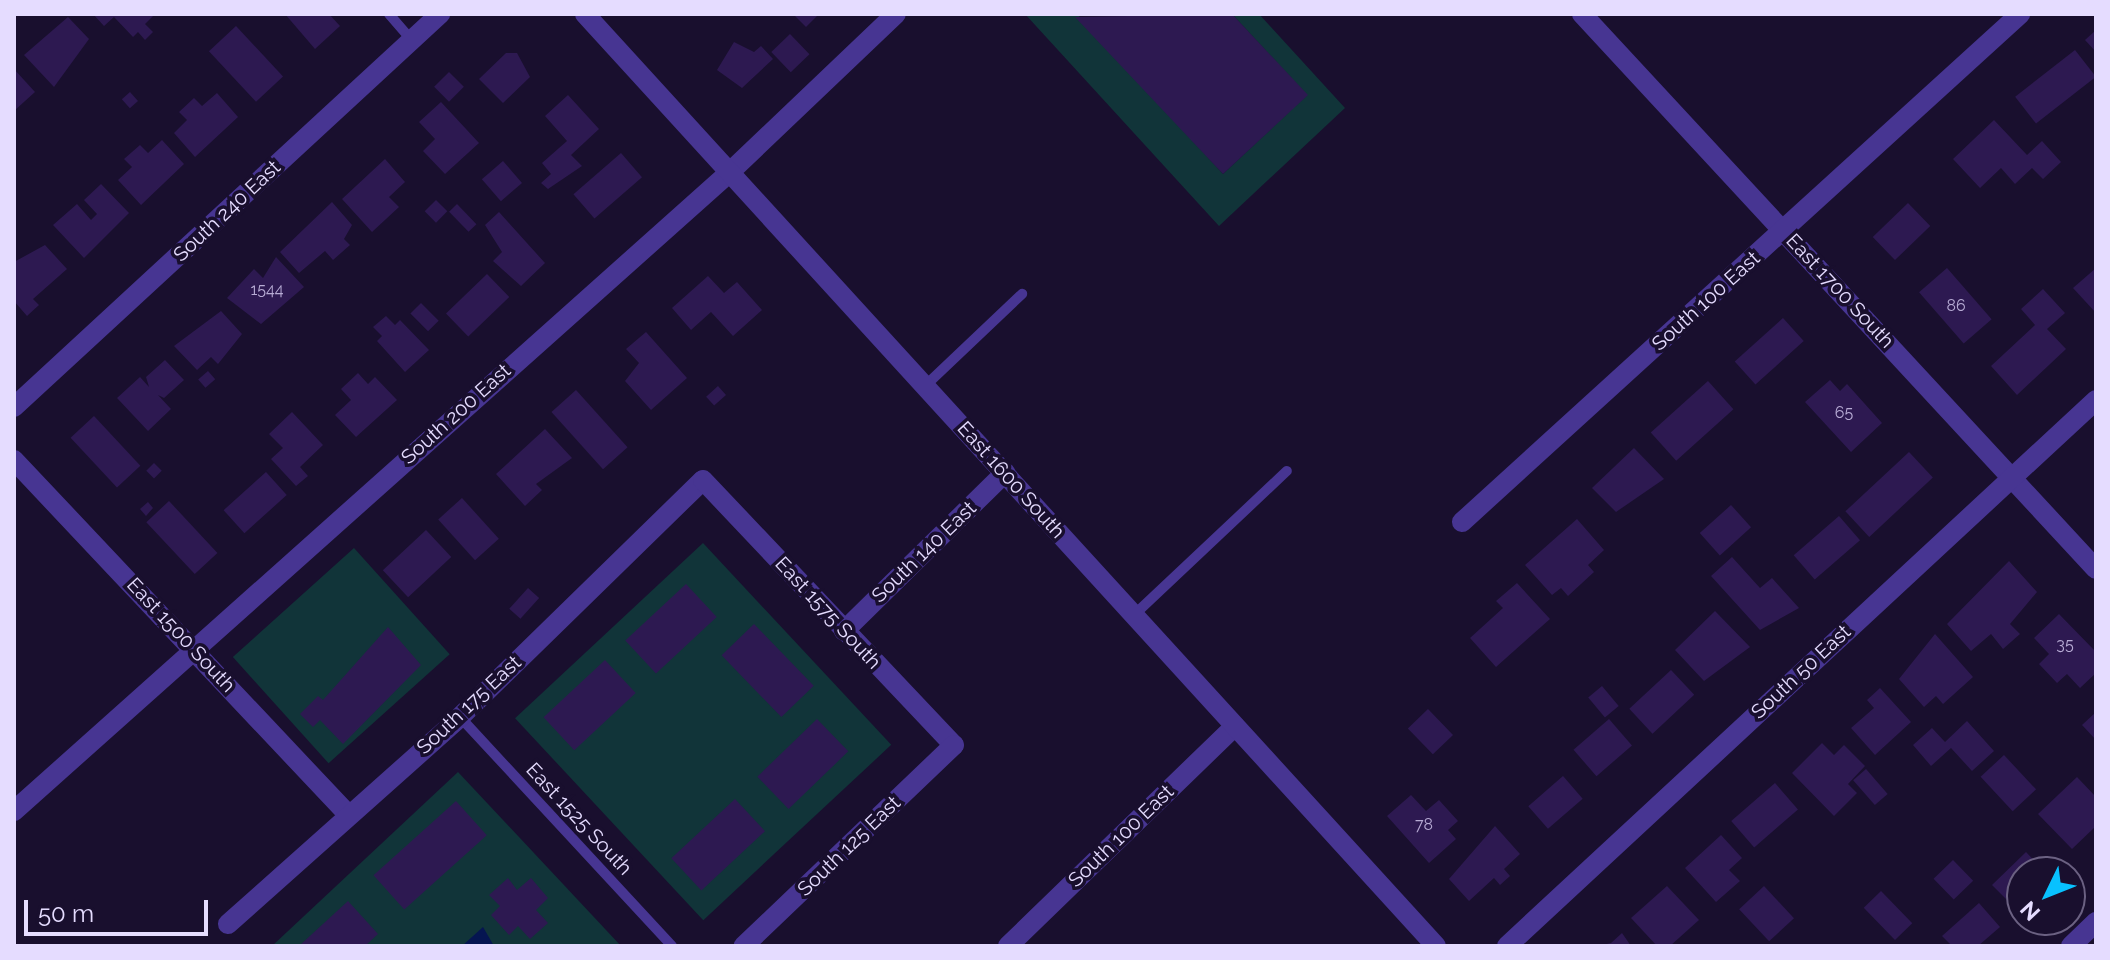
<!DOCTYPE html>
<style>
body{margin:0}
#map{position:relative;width:2110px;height:960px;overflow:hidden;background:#190f2e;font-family:Raleway,sans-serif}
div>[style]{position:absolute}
.green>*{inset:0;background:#113439;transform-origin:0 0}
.water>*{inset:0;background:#051551}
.building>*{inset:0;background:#2d1951;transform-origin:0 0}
.service>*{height:10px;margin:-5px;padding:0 5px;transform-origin:5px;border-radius:5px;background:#473592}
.minor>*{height:20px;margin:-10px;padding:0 10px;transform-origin:10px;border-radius:10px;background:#473592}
.tertiary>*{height:20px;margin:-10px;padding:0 10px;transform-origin:10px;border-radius:10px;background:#473592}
span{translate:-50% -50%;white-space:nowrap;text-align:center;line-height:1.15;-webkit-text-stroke:7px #190f2e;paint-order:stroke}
.number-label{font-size:16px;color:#b7abd4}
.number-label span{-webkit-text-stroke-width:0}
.street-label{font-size:20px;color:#e5dcff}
.frame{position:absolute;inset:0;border:16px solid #e5dcff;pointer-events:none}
.north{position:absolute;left:2006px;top:856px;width:80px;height:80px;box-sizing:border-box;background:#190f2e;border:2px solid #6b6182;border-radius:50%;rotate:227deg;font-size:22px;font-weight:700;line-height:32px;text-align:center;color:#e5dcff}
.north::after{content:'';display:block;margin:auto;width:28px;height:36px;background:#08c1ff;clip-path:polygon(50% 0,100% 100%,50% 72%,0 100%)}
.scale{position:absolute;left:24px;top:900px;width:184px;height:36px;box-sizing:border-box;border:4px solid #e5dcff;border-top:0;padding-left:10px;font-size:24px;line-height:28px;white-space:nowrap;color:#e5dcff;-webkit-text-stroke:6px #190f2e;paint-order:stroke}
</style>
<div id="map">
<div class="green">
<div style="clip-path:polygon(1025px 14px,1077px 14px,1223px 174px,1307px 95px,1232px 14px,1259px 14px,1345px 108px,1219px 226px)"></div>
<div style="left:703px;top:543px;width:276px;height:257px;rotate:47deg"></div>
<div style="left:354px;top:548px;width:143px;height:163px;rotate:48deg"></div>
<div style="clip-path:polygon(458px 772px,621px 946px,272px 946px)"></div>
</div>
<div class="water">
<div style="clip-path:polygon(483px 927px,494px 946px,462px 946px)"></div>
</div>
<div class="building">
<div style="clip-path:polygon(93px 14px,155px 14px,145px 24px,153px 32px,145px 40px,138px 32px,133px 37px,114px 17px,104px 26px)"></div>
<div style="clip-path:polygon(285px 14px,329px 14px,340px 26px,315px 49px)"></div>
<div style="clip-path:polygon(793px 14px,819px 14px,806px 27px)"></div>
<div style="clip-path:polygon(1232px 14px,1308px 95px,1223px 174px,1075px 17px)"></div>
<div style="clip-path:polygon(68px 17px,89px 39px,54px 87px,24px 55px)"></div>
<div style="left:236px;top:26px;width:69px;height:37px;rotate:47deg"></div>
<div style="clip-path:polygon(2096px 30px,2096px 52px,2085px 40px)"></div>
<div style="left:790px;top:34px;width:28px;height:26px;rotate:46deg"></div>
<div style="clip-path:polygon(734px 42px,754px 52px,761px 46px,773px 59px,742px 88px,717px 70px)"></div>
<div style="left:2075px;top:50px;width:34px;height:76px;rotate:52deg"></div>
<div style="clip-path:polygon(506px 53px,517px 53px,530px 77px,503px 103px,479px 79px)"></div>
<div style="clip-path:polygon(14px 69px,35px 92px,14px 111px)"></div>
<div style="left:449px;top:72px;width:21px;height:21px;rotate:45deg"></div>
<div style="left:130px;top:92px;width:12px;height:11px;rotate:48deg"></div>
<div style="clip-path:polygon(217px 93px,238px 117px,195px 157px,174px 133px,187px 120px,179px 112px,194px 98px,202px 106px)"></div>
<div style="clip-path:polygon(568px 95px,599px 129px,571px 155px,582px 166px,548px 189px,541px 183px,551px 174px,542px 163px,567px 141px,545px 116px)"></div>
<div style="clip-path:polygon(441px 102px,479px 143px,445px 174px,423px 151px,435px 139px,419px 122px)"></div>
<div style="clip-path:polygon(1994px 120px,2027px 155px,2042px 141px,2061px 162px,2043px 179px,2032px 168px,2015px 184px,2001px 168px,1980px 188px,1953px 159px)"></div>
<div style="clip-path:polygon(162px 140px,184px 164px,141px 205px,118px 180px,132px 167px,124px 159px,140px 145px,148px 153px)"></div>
<div style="left:621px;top:153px;width:32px;height:63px;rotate:49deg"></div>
<div style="clip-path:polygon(385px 159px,405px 182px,389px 197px,399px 207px,372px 232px,342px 199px)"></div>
<div style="left:503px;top:161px;width:29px;height:28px;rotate:49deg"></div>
<div style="clip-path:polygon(101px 184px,129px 213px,84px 258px,53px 225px,77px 204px,91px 220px,97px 214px,84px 200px)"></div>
<div style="left:436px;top:200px;width:16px;height:16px;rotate:45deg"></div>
<div style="clip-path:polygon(332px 202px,352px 225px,344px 239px,350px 245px,333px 260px,325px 251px,299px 273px,280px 252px)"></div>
<div style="left:1908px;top:203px;width:32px;height:49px;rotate:46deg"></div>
<div style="left:457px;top:204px;width:28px;height:11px;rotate:46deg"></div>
<div style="clip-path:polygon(499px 212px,545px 263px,521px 286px,493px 261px,502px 252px,485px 225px)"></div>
<div style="clip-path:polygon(45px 245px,67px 269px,33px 299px,39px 305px,27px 316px,14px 301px,14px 262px)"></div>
<div style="clip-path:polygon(276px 257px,304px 287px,261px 324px,227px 298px,254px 269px,263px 278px)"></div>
<div style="left:1947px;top:268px;width:68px;height:37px;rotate:49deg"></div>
<div style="clip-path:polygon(2096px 268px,2096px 313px,2073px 288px)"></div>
<div style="left:487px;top:274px;width:32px;height:57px;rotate:46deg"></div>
<div style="clip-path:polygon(708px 276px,724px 293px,737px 282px,762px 310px,733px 336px,711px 312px,691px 330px,672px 308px)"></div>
<div style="clip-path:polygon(2043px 289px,2065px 313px,2047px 329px,2066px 349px,2017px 395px,1991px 366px,2035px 325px,2021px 309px)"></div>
<div style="left:421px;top:303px;width:25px;height:15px;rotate:45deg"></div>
<div style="clip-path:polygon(221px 311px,242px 334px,218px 364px,211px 357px,197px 370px,174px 346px)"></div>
<div style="clip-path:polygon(386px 316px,395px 325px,400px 320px,429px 350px,405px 372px,377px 341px,382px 336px,373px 327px)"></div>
<div style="left:1783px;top:318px;width:31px;height:65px;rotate:48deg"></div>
<div style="clip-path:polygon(646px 332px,687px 378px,651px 410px,625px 381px,639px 363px,626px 349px)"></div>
<div style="clip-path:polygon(165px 360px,184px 380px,164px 398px,158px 395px,171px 409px,148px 431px,117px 398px,140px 377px,149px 387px,146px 377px)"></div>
<div style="left:208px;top:371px;width:11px;height:13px;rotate:49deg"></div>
<div style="clip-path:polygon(358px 373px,368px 384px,375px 377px,397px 400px,356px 437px,335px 415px,351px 400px,341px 389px)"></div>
<div style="clip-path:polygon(1830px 380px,1840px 391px,1847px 384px,1882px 423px,1851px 452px,1805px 402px)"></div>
<div style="left:1708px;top:381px;width:38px;height:77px;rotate:48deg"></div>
<div style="left:718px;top:386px;width:12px;height:16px;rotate:48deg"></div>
<div style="left:576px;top:390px;width:77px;height:33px;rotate:48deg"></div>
<div style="clip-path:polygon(292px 412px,323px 445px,300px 467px,308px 476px,296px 486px,271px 459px,283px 448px,269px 434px)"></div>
<div style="left:94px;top:416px;width:68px;height:32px;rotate:47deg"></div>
<div style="clip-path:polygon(545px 429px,572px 458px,536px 484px,542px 490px,525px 506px,496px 474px)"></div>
<div style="clip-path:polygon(1634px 448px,1664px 479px,1616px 512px,1592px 488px)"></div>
<div style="left:1909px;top:452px;width:35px;height:87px;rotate:47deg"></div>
<div style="left:154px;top:463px;width:11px;height:11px;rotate:45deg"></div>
<div style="left:266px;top:472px;width:31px;height:57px;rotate:48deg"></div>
<div style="left:462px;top:498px;width:55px;height:32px;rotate:48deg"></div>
<div style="left:169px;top:501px;width:71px;height:31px;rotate:47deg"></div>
<div style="clip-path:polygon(148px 502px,153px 508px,146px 516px,140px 509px)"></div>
<div style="left:1731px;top:505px;width:30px;height:42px;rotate:48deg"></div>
<div style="left:1839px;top:516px;width:32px;height:60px;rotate:49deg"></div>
<div style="clip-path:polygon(1577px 519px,1604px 550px,1588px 565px,1594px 572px,1568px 596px,1561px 588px,1552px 595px,1525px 565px)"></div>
<div style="left:426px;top:530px;width:37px;height:59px;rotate:47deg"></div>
<div style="clip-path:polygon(1732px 557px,1760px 588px,1772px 578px,1799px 608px,1760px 630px,1711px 576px)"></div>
<div style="clip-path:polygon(2009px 561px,2037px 592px,2010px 624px,2020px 634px,2003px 649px,1991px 634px,1971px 651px,1947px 624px)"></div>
<div style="clip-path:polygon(1517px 583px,1550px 619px,1496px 667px,1470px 638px,1503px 608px,1496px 601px)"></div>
<div style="left:686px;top:584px;width:45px;height:83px;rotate:47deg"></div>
<div style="left:528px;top:588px;width:15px;height:28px;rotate:42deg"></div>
<div style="clip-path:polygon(1715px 611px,1750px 647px,1704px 681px,1675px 650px)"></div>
<div style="clip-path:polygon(2059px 614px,2096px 652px,2096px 673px,2080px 688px,2067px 674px,2057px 683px,2039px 664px,2049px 654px,2034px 638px)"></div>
<div style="left:754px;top:624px;width:86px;height:45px;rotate:46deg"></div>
<div style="clip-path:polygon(388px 627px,421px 665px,343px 744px,320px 720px,313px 727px,300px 714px,318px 696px,323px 700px)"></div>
<div style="clip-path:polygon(1935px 634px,1973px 677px,1943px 704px,1936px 696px,1924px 707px,1899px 679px)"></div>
<div style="left:605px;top:660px;width:45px;height:84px;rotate:47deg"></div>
<div style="left:1671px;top:670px;width:34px;height:57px;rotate:47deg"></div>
<div style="left:1602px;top:686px;width:26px;height:18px;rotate:50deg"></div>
<div style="clip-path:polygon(1880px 688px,1911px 722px,1875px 755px,1851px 728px,1874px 708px,1867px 700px)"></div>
<div style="left:1428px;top:709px;width:36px;height:28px;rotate:46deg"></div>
<div style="clip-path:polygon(2096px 712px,2096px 740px,2082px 725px)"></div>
<div style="left:817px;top:719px;width:45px;height:83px;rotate:46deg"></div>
<div style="left:1609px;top:719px;width:35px;height:47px;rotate:49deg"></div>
<div style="clip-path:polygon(1967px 721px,1994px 751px,1972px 771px,1951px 748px,1931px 766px,1913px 745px,1932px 728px,1945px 742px)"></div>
<div style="clip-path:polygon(1822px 743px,1834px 755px,1844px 745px,1865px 766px,1848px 784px,1857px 793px,1834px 816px,1792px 773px)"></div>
<div style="left:2004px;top:755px;width:47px;height:32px;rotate:47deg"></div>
<div style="left:1866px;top:769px;width:33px;height:17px;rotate:49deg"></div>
<div style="left:1563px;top:776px;width:30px;height:46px;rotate:49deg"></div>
<div style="clip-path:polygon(2077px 777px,2096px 797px,2096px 826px,2072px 849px,2038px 814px)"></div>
<div style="left:1775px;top:783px;width:35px;height:58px;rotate:49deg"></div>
<div style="clip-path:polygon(1411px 795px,1426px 811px,1439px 800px,1458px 821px,1448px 830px,1456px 839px,1429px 863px,1387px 816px)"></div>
<div style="left:735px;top:799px;width:44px;height:87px;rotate:47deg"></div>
<div style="left:456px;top:801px;width:46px;height:111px;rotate:48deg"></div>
<div style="clip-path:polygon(1495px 826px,1520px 854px,1504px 869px,1510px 876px,1500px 885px,1494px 878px,1469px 901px,1449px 879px)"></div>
<div style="clip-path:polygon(1721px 835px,1742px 858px,1729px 870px,1740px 881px,1716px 902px,1685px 868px)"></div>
<div style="clip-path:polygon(2026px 852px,2045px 872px,2022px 872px,2016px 909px,1992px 885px)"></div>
<div style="left:1953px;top:860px;width:29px;height:27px;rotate:46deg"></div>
<div style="clip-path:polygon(508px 878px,517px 890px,531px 878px,548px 898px,536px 910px,548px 923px,530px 939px,518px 926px,509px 935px,491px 915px,500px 906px,489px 895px)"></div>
<div style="clip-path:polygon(1667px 886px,1699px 920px,1670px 946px,1657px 946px,1631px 918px)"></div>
<div style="left:1764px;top:886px;width:44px;height:34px;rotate:47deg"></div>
<div style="left:1881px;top:891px;width:45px;height:24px;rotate:46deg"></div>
<div style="clip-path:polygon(348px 901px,378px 934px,365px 946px,299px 946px)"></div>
<div style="clip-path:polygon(1979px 903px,2000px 927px,1978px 946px,1952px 946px,1942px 936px)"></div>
<div style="clip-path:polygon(1622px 933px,1631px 946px,1598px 946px,1611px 943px)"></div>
</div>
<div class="service">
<div style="left:389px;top:14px;width:35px;rotate:49deg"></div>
<div style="left:925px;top:386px;width:134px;rotate:-43.5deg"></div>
<div style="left:1134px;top:615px;width:210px;rotate:-43.3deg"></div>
<div style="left:460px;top:717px;width:312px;rotate:47.2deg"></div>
</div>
<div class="minor">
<div style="left:1582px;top:14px;width:756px;rotate:47.2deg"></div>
<div style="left:14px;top:407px;width:580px;rotate:-42.69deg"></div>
<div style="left:14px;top:460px;width:485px;rotate:46.7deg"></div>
<div style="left:1462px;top:522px;width:755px;rotate:-42.31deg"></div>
<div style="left:844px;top:631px;width:226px;rotate:-44.5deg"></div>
<div style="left:14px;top:811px;width:960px;rotate:-41.75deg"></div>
<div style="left:730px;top:172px;width:229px;rotate:-43.6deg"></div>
<div style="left:228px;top:924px;width:311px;rotate:-41.7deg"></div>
<div style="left:460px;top:717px;width:339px;rotate:-44.3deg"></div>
<div style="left:703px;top:480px;width:365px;rotate:46.6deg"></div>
<div style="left:954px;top:745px;width:291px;rotate:136.3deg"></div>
<div style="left:1008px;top:946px;width:316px;rotate:-44.1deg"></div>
<div style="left:1507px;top:946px;width:803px;rotate:-42.83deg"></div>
</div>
<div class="tertiary">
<div style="left:585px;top:14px;width:1262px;rotate:47.6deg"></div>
<div style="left:2071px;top:946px;width:35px;rotate:-44deg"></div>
</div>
<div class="number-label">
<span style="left:267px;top:290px">1544</span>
<span style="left:1956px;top:306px">86</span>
<span style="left:1844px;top:413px">65</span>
<span style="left:2065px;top:645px">35</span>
<span style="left:1424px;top:825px">78</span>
</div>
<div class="street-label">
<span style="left:227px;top:211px;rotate:-43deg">South 240 East</span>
<span style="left:1840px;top:291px;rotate:47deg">East 1700 South</span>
<span style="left:1706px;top:301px;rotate:-42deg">South 100 East</span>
<span style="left:456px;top:414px;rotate:-42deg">South 200 East</span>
<span style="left:1011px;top:480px;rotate:48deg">East 1600 South</span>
<span style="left:924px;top:552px;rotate:-44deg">South 140 East</span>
<span style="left:828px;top:613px;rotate:47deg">East 1575 South</span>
<span style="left:181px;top:635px;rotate:47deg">East 1500 South</span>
<span style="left:1801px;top:672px;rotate:-43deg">South 50 East</span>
<span style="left:469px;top:705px;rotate:-43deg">South 175 East</span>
<span style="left:579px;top:819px;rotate:47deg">East 1525 South</span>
<span style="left:1121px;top:836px;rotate:-44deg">South 100 East</span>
<span style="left:849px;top:846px;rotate:-44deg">South 125 East</span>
</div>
<div class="frame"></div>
<div class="north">N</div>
<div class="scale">50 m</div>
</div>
